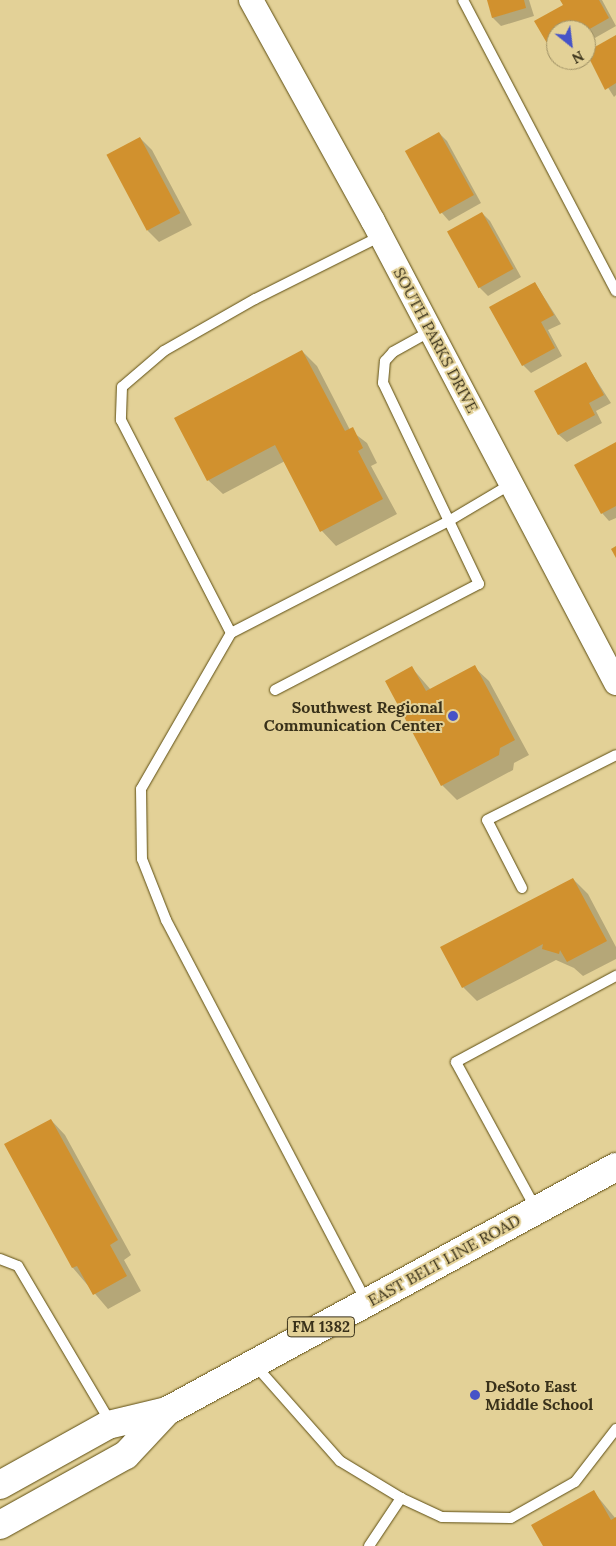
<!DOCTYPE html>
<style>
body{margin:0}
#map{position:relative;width:616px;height:1546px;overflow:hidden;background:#e3d197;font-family:Lora,serif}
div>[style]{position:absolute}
.shadow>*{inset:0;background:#0003}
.building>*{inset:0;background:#d1912e;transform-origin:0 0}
.roads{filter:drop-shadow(0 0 1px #5d4d11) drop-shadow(0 0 1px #5d4d11)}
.service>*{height:10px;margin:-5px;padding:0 5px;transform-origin:5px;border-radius:5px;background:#fff}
.tertiary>*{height:24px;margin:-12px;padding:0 12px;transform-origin:12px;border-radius:12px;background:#fff}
.primary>*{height:28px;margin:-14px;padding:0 14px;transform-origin:14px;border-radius:14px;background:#fff}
.dots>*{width:14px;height:14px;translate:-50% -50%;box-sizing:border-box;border:2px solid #e3d197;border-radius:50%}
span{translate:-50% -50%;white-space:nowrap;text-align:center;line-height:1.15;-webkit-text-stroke:4px #e3d197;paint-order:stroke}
.shield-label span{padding:1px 4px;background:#e3d197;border:1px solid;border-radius:4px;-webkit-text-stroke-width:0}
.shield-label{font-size:15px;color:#39311a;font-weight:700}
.street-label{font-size:16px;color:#39311a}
.poi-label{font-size:16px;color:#39311a;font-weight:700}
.right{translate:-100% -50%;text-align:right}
.left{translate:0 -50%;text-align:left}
.north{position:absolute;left:546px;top:20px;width:50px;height:50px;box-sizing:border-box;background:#e3d197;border:1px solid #9f9165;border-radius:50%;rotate:151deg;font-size:14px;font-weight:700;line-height:20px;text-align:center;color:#39311a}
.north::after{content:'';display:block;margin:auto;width:18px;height:22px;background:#4653c7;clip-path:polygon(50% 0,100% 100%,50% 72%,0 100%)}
</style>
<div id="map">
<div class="shadow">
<div style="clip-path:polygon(488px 0,529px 0,534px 16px,501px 26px,493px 18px)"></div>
<div style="clip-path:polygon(561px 0,602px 0,616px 26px,586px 43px,586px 30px,556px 30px,556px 54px,536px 22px,565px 6px)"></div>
<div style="clip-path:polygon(616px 36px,616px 95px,614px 97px,586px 53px)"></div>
<div style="clip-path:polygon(439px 133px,447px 141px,481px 203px,449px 221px,442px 213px)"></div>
<div style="clip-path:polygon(140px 138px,152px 150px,192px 225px,159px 242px,148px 231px)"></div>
<div style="clip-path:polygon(482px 213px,490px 221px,521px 277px,488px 296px,480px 288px,449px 232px)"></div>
<div style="clip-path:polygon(535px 283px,561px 324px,548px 330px,562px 356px,531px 373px,523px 365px,491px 308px)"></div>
<div style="clip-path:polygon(302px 351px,317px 366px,350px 430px,367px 443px,377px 463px,371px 466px,397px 514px,336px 546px,322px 531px,285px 461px,223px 494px,208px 480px)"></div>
<div style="clip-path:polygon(586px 364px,611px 403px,596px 411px,602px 423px,567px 442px,559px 435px,536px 392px)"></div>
<div style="clip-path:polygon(616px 443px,616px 518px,609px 521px,602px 513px)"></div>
<div style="clip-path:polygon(474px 667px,489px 681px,529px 755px,514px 763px,513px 770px,457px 800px,442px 785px,412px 668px,431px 690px)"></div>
<div style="clip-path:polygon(573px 879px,588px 894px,616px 947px,616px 959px,583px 976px,574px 968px,556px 960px,477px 1001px,463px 987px)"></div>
<div style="clip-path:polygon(51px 1120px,65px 1135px,131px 1255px,124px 1260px,141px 1291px,108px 1309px,73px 1268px)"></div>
<div style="clip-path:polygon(593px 1491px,616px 1519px,616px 1546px,544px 1546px)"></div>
</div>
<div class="building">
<div style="clip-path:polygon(487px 0,524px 0,526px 8px,492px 18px)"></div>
<div style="clip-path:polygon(560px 0,599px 0,609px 18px,586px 31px,556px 30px,556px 47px,551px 50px,534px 21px,563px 5px)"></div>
<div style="clip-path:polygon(616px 35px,616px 83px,605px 90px,586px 52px)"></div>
<div style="left:439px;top:132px;width:72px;height:39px;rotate:61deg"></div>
<div style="left:140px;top:137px;width:86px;height:38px;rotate:62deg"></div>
<div style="left:482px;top:212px;width:65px;height:40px;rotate:61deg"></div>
<div style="clip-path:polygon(535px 282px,554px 315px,541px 322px,555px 348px,522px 366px,489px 307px)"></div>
<div style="clip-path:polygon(302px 350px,345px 431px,353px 427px,363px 448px,358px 451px,383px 499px,320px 532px,275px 445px,207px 481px,174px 418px)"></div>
<div style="clip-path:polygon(586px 362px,604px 395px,589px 403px,595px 415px,558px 435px,534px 391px)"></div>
<div style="clip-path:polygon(616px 442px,616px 506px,601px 514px,574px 465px)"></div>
<div style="clip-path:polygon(616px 546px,616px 558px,611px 549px)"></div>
<div style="clip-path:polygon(475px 665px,515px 740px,500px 748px,499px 755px,441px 786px,385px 681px,412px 666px,426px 691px)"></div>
<div style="clip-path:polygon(573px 878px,607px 941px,567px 962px,560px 950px,559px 954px,542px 949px,543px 944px,462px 988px,440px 947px)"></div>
<div style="clip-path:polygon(51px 1119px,118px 1240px,110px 1245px,127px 1276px,93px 1295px,77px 1266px,72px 1268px,4px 1144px)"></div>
<div style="clip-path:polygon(594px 1490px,611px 1520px,616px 1517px,616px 1546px,543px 1546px,531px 1525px)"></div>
</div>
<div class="roads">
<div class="service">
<div style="left:463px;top:0;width:329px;rotate:62.3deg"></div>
<div style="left:381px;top:236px;width:141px;rotate:153.4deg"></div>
<div style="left:255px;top:299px;width:105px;rotate:150.3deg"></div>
<div style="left:164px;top:351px;width:55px;rotate:139.4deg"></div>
<div style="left:122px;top:387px;width:33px;rotate:92deg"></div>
<div style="left:121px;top:420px;width:240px;rotate:62.7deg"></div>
<div style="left:231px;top:633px;width:243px;rotate:-27.2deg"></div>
<div style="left:447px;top:522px;width:74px;rotate:-30.7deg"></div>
<div style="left:231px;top:633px;width:180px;rotate:120deg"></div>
<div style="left:141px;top:789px;width:70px;rotate:89.2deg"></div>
<div style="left:142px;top:859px;width:66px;rotate:68.5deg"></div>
<div style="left:166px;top:920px;width:430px;rotate:62.3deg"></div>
<div style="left:275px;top:690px;width:230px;rotate:-27.5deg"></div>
<div style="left:479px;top:584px;width:223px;rotate:-115.5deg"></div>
<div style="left:383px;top:383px;width:22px;rotate:-85deg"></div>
<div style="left:385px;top:361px;width:12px;rotate:-48deg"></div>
<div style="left:393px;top:352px;width:43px;rotate:-28.9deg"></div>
<div style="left:522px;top:888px;width:76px;rotate:-117.2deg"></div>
<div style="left:487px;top:820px;width:144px;rotate:-26.7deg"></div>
<div style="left:536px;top:1209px;width:167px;rotate:-118.6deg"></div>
<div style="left:456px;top:1062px;width:182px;rotate:-28.3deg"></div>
<div style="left:0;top:1259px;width:19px;rotate:21deg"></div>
<div style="left:18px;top:1266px;width:182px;rotate:59.4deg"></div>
<div style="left:255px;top:1365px;width:128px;rotate:48.5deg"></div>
<div style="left:340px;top:1461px;width:71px;rotate:31.2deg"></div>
<div style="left:401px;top:1498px;width:45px;rotate:24.9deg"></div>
<div style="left:442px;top:1517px;width:69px;rotate:0.8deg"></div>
<div style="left:511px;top:1518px;width:73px;rotate:-29.4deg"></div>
<div style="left:575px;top:1482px;width:67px;rotate:-52.3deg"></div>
<div style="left:369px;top:1546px;width:58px;rotate:-56.3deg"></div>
</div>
<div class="tertiary">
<div style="left:251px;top:0;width:252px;rotate:61.1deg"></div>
<div style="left:373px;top:221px;width:522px;rotate:62.26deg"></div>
</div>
<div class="primary">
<div style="left:0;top:1485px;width:124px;rotate:-29.1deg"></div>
<div style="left:108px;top:1425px;width:61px;rotate:-13.3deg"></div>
<div style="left:167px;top:1411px;width:511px;rotate:-28.52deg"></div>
<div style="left:0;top:1525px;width:144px;rotate:-29.1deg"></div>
<div style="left:126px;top:1455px;width:60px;rotate:-47deg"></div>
</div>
</div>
<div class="dots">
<div style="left:453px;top:716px;background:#4653c7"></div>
<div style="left:475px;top:1395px;background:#4653c7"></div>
</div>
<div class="shield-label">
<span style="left:321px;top:1327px">FM 1382</span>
</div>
<div class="street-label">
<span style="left:436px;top:340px;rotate:62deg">SOUTH PARKS DRIVE</span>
<span style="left:444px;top:1260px;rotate:-29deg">EAST BELT LINE ROAD</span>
</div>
<div class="poi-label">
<span class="right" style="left:443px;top:716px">Southwest Regional<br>Communication Center</span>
<span class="left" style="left:485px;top:1395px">DeSoto East<br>Middle School</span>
</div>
<div class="north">N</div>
</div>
